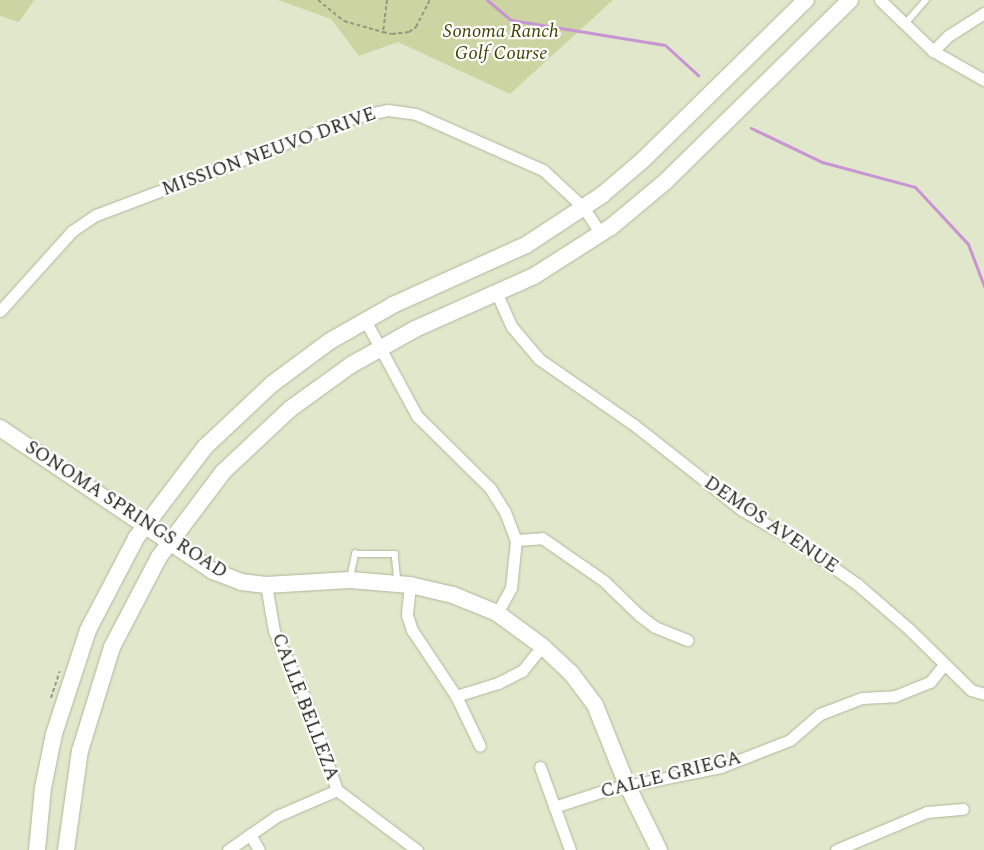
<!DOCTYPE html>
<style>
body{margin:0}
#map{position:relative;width:984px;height:850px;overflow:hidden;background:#e1e7ca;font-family:Spectral,serif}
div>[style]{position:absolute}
.green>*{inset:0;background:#ccd5a2}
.stream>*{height:3px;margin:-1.5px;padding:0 1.5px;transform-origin:1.5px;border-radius:1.5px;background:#c994d4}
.path>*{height:2px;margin-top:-1px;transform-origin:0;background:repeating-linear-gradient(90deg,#939883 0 4px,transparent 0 6.5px)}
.roads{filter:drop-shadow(0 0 1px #b0b59a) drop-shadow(0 0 1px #b0b59a)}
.lane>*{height:5.5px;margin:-2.75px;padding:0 2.75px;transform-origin:2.75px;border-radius:2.75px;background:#fff}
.street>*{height:11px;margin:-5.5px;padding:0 5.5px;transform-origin:5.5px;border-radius:5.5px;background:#fff}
.secondary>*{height:16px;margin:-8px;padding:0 8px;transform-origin:8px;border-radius:8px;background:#fff}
span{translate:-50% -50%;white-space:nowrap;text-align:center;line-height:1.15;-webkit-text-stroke:4.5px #fff;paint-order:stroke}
.park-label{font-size:19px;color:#3f4504;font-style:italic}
.street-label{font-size:19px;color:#26281e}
</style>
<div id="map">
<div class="green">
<div style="clip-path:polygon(0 0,34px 0,19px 22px,0 16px)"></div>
<div style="clip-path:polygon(278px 0,613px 0,510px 94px,398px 42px,359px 56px,331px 19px)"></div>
</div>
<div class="stream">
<div style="left:487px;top:0;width:31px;rotate:40deg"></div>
<div style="left:511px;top:20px;width:156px;rotate:9.2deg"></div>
<div style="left:665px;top:45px;width:45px;rotate:42.3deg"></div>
<div style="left:751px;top:128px;width:79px;rotate:25.6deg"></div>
<div style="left:822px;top:162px;width:96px;rotate:15deg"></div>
<div style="left:915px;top:187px;width:78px;rotate:47.1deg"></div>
<div style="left:968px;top:244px;width:45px;rotate:69.1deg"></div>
</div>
<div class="path">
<div style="left:318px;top:0;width:33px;rotate:39deg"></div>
<div style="left:344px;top:21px;width:41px;rotate:15.8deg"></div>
<div style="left:387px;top:0;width:32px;rotate:97deg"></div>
<div style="left:383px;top:32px;width:9px;rotate:13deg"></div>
<div style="left:392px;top:34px;width:17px;rotate:-7deg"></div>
<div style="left:409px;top:32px;width:9px;rotate:-36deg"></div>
<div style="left:416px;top:27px;width:30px;rotate:-63deg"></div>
<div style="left:51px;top:698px;width:28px;rotate:-72deg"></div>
</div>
<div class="roads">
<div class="lane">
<div style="left:905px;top:24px;width:32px;rotate:-49deg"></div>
<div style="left:350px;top:578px;width:25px;rotate:-78deg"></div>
<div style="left:355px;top:554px;width:40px"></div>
<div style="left:395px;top:554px;width:28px;rotate:84deg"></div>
</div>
<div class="street">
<div style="left:880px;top:0;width:74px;rotate:43.9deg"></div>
<div style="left:933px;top:51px;width:59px;rotate:29.6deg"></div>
<div style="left:933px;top:51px;width:21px;rotate:-45deg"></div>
<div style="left:948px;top:36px;width:43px;rotate:-32.6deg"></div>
<div style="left:497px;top:294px;width:36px;rotate:66deg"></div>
<div style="left:512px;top:327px;width:42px;rotate:49.8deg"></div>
<div style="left:539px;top:359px;width:114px;rotate:34.7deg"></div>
<div style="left:633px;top:424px;width:139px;rotate:38.3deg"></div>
<div style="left:742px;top:510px;width:67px;rotate:30.4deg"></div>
<div style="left:800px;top:544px;width:70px;rotate:35.1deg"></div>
<div style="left:857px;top:584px;width:69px;rotate:40.9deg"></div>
<div style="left:909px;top:629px;width:87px;rotate:44.5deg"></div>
<div style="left:971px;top:690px;width:14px;rotate:17deg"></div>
<div style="left:0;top:311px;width:108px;rotate:-48deg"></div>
<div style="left:72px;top:231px;width:29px;rotate:-34deg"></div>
<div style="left:96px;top:215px;width:277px;rotate:-20.7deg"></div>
<div style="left:355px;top:117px;width:34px;rotate:-12deg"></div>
<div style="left:388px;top:110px;width:28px;rotate:8deg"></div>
<div style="left:416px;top:114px;width:139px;rotate:23.8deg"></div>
<div style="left:543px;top:170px;width:56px;rotate:42.8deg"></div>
<div style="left:584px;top:208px;width:31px;rotate:57deg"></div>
<div style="left:365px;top:320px;width:109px;rotate:61.6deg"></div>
<div style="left:417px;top:416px;width:103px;rotate:44.6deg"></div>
<div style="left:490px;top:488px;width:28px;rotate:58deg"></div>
<div style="left:505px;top:512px;width:30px;rotate:69deg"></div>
<div style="left:516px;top:540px;width:48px;rotate:95.9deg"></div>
<div style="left:511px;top:588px;width:29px;rotate:119deg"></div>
<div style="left:516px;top:540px;width:26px;rotate:-4deg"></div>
<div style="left:542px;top:538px;width:75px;rotate:34.7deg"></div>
<div style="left:604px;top:581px;width:49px;rotate:44.2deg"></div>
<div style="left:639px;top:615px;width:20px;rotate:37deg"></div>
<div style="left:655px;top:627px;width:35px;rotate:22deg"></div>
<div style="left:266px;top:585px;width:47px;rotate:80.1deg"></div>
<div style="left:274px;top:631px;width:72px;rotate:65.2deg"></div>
<div style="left:304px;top:696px;width:100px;rotate:70.7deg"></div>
<div style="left:337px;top:790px;width:100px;rotate:36.9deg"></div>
<div style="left:410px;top:585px;width:30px;rotate:96deg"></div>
<div style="left:407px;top:615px;width:16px;rotate:72deg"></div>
<div style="left:412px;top:630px;width:79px;rotate:56.3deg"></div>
<div style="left:456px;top:696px;width:55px;rotate:64.4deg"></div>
<div style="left:456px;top:696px;width:44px;rotate:-17.2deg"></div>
<div style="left:498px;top:683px;width:27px;rotate:-27deg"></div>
<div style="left:522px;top:671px;width:32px;rotate:-51deg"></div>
<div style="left:540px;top:767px;width:88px;rotate:70.1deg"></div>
<div style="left:554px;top:807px;width:55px;rotate:-18.1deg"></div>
<div style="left:606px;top:790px;width:117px;rotate:-11.3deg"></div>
<div style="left:721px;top:767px;width:74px;rotate:-21.4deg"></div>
<div style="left:790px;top:740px;width:40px;rotate:-41deg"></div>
<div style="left:820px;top:714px;width:45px;rotate:-20.9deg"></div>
<div style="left:862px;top:698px;width:33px;rotate:-3deg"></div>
<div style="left:895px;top:696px;width:38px;rotate:-22deg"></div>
<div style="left:930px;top:682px;width:22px;rotate:-51deg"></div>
<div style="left:250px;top:834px;width:18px;rotate:61deg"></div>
<div style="left:228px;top:850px;width:60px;rotate:-34.8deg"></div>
<div style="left:277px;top:816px;width:65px;rotate:-23.4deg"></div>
<div style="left:836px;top:850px;width:99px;rotate:-22.7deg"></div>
<div style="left:927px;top:812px;width:36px;rotate:-5deg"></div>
</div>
<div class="secondary">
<div style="left:0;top:428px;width:257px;rotate:33.9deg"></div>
<div style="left:213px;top:571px;width:30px;rotate:21deg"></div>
<div style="left:241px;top:582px;width:25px;rotate:7deg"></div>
<div style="left:266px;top:585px;width:84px;rotate:-3.4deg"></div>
<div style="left:350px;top:580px;width:60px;rotate:4.8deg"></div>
<div style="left:410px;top:585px;width:44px;rotate:13.1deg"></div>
<div style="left:453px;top:595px;width:48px;rotate:22.2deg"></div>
<div style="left:497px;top:613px;width:56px;rotate:36.3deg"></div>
<div style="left:542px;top:646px;width:40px;rotate:43deg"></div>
<div style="left:571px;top:673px;width:40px;rotate:53deg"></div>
<div style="left:595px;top:705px;width:88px;rotate:68.1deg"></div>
<div style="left:628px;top:787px;width:70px;rotate:63.8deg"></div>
<div style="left:37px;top:850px;width:62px;rotate:-84.5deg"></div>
<div style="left:43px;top:788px;width:55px;rotate:-78.5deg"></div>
<div style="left:54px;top:734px;width:109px;rotate:-71.9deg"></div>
<div style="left:88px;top:630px;width:104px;rotate:-62.4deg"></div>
<div style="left:136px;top:538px;width:114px;rotate:-52.8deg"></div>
<div style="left:205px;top:447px;width:92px;rotate:-43.2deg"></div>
<div style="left:272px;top:384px;width:72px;rotate:-36.6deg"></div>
<div style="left:330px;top:341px;width:73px;rotate:-29.7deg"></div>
<div style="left:393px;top:305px;width:146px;rotate:-24.3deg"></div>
<div style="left:526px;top:245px;width:91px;rotate:-33.3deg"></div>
<div style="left:602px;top:195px;width:55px;rotate:-40.6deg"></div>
<div style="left:644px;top:159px;width:227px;rotate:-44.5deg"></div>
<div style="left:66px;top:850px;width:100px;rotate:-82deg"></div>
<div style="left:80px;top:751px;width:109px;rotate:-72.9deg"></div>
<div style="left:112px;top:647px;width:102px;rotate:-62.4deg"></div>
<div style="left:159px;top:557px;width:106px;rotate:-53deg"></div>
<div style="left:223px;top:472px;width:92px;rotate:-43.2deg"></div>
<div style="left:290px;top:409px;width:75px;rotate:-35.8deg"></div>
<div style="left:351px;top:365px;width:73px;rotate:-29.4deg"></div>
<div style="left:415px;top:329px;width:130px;rotate:-24deg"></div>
<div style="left:534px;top:276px;width:91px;rotate:-32.5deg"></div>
<div style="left:611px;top:227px;width:72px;rotate:-39.9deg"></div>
<div style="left:666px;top:181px;width:258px;rotate:-44.5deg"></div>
</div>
</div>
<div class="park-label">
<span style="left:501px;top:43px">Sonoma Ranch<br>Golf Course</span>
</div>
<div class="street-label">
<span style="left:269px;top:152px;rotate:-20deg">MISSION NEUVO DRIVE</span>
<span style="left:126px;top:510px;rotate:33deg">SONOMA SPRINGS ROAD</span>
<span style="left:771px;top:525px;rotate:34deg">DEMOS AVENUE</span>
<span style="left:305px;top:707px;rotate:69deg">CALLE BELLEZA</span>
<span style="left:671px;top:775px;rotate:-14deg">CALLE GRIEGA</span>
</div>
</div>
